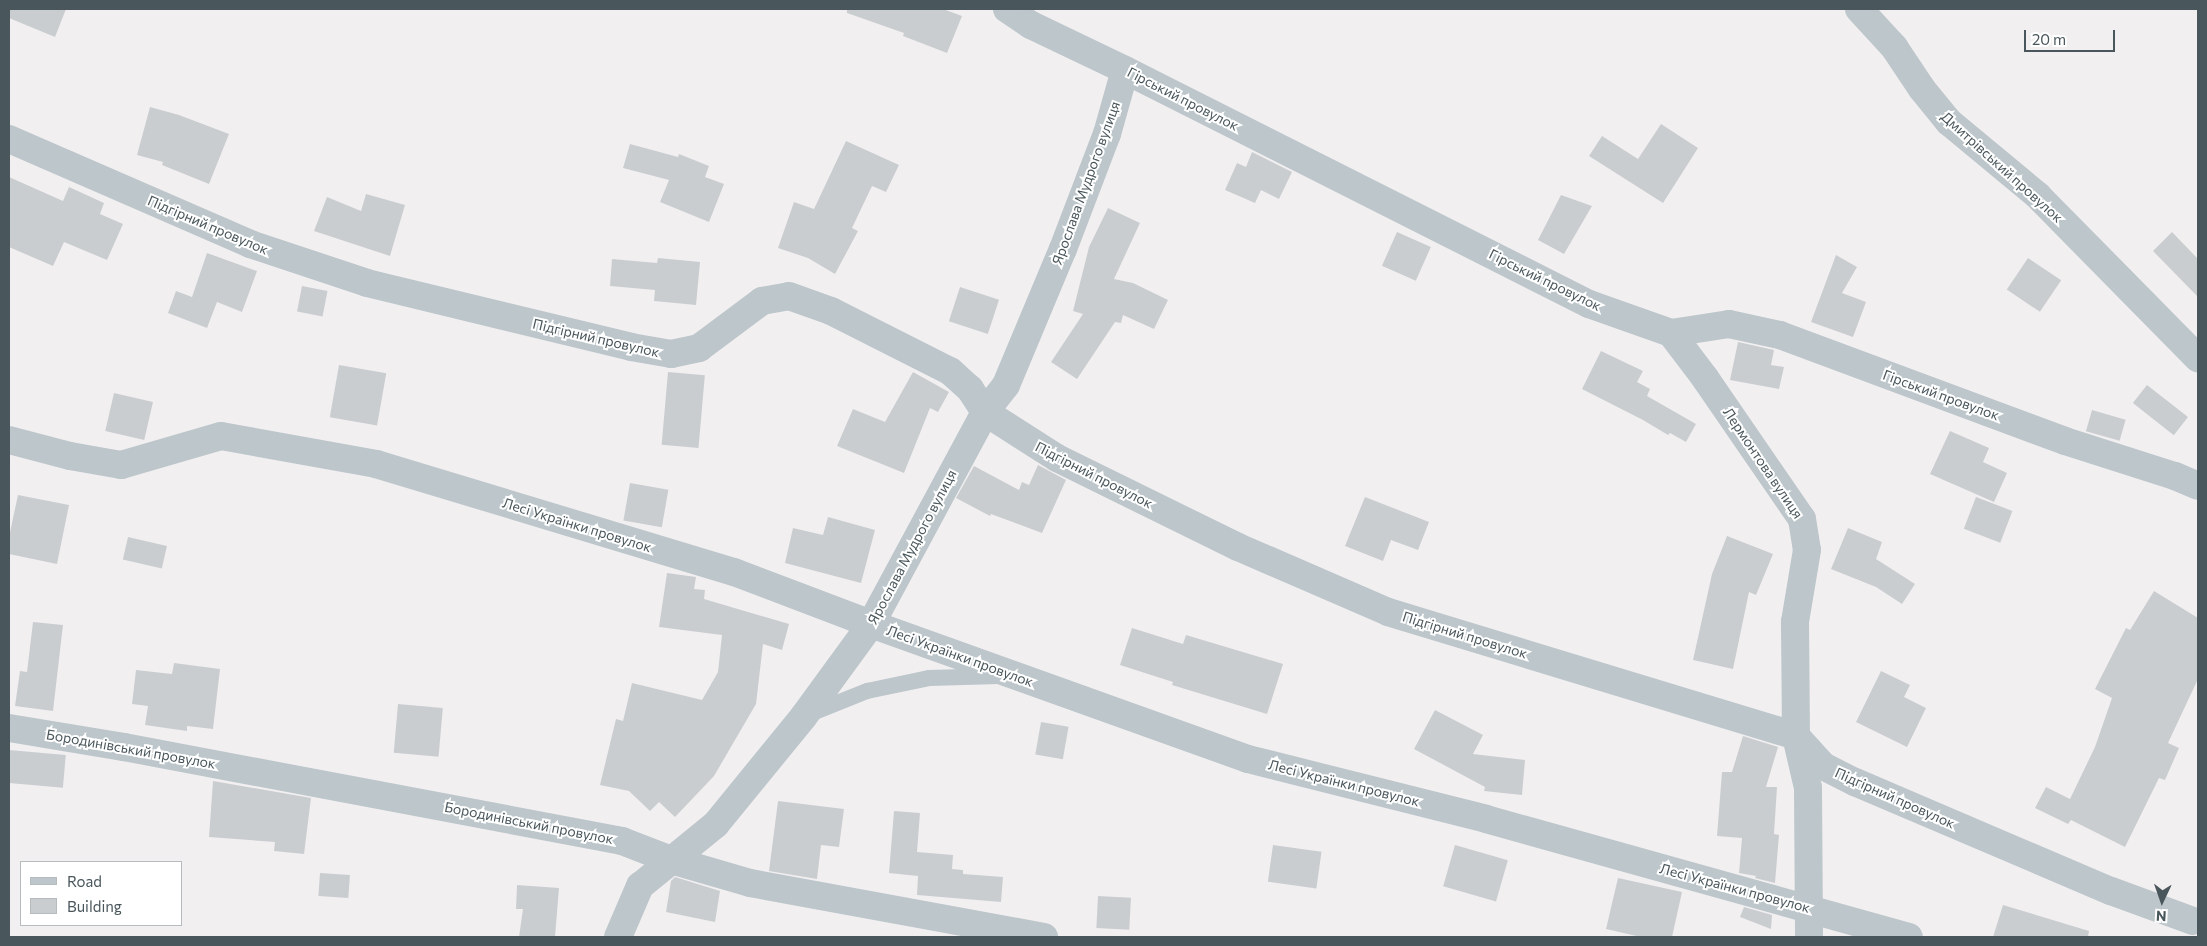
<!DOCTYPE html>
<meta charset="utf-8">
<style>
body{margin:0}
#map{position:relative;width:2207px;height:946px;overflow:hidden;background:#f2eff0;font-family:Commissioner,sans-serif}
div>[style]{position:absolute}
.building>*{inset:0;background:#cacdd0;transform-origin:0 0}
.lane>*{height:16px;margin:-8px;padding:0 8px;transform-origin:8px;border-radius:8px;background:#bcc6cb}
.street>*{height:28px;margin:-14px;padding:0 14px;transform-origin:14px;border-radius:14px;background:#bcc6cb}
span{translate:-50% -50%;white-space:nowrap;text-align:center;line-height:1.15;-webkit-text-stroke:4px #fff;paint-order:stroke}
.street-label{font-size:14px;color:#49565b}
.frame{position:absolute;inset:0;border:10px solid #49565b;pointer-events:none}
.legend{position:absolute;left:20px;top:861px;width:162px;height:65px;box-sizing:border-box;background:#fff;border:1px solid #b6bbbd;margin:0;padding:6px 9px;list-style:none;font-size:15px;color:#49565b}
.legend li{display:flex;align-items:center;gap:10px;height:25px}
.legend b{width:25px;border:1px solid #b6bbbd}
.north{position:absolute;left:2137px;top:876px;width:50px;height:50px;-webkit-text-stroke:4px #fff;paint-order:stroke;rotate:183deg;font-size:14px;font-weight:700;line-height:20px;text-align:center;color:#49565b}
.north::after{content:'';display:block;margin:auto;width:18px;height:22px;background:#49565b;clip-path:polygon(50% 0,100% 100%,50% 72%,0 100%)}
.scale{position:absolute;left:2024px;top:30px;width:91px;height:22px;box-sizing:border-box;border:2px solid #49565b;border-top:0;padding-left:6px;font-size:15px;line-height:18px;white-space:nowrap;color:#49565b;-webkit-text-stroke:4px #fff;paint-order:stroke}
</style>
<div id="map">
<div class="building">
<div style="clip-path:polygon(9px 9px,66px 9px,55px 37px,9px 18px)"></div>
<div style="clip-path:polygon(847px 9px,943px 9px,962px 16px,947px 53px,903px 36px,904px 33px,847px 13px)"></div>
<div style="clip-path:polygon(150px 107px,179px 115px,229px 134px,209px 184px,162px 165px,163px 162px,137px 155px)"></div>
<div style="clip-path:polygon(1661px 124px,1698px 148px,1663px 203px,1589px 156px,1602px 136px,1638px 159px)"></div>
<div style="clip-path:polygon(846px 141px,899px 165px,886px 192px,872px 186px,852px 228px,858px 231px,835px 274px,808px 258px,778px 248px,794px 202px,814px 209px)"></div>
<div style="clip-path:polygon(630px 144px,678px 157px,679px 154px,709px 166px,705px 177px,724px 184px,709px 222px,660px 202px,669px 180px,623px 168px)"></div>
<div style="clip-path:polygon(1252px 152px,1292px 172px,1279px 199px,1261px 190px,1255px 203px,1225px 190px,1237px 163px,1246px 167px)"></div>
<div style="clip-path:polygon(9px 177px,63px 201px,69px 187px,104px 203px,100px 214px,123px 224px,107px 260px,64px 242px,53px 266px,9px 247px)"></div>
<div style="clip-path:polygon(366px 194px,405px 205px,390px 256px,314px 231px,327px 197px,361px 211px)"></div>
<div style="clip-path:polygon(1561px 195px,1592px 206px,1564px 254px,1538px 240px)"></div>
<div style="clip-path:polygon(1108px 208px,1140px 223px,1114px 279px,1133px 283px,1168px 300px,1154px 329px,1123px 315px,1121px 323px,1115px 322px,1077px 379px,1051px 362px,1083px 314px,1073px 311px,1089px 247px)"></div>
<div style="left:1397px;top:232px;width:37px;height:37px;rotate:24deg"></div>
<div style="clip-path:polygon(2172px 232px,2198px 259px,2198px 297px,2153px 251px)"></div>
<div style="clip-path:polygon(207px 253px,257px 271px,242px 312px,217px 302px,207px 328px,168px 313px,176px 291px,192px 297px)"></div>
<div style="clip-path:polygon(1836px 255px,1857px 267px,1842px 293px,1866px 302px,1853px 337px,1811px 322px)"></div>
<div style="clip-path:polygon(658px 258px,700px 262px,696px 305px,654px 301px,655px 290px,610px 286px,612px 259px,657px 263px)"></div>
<div style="left:2028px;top:258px;width:40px;height:38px;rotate:34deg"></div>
<div style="left:302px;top:286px;width:26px;height:26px;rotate:11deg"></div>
<div style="left:960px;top:287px;width:41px;height:36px;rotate:18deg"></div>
<div style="clip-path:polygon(1738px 342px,1774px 350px,1771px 365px,1784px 367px,1779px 389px,1730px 380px)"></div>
<div style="clip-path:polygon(1601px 351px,1643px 371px,1637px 382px,1650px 389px,1647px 396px,1696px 424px,1686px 442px,1670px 433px,1668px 435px,1643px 420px,1582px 389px)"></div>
<div style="left:339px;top:365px;width:48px;height:53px;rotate:10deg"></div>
<div style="left:668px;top:372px;width:37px;height:73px;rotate:5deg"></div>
<div style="clip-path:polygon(913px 372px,949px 392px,938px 412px,930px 408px,904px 473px,837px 446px,853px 409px,885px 422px)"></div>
<div style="left:2147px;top:385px;width:52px;height:23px;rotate:38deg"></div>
<div style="left:114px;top:393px;width:40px;height:39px;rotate:13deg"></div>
<div style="left:2092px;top:410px;width:35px;height:22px;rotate:16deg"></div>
<div style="clip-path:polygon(1950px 431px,1989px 448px,1983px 462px,2007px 473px,1994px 502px,1930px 474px)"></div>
<div style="clip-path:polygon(1038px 465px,1066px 480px,1042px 533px,991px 514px,990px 516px,956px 498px,974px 466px,1019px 490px,1022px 482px,1029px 485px)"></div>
<div style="left:630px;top:483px;width:39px;height:38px;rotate:10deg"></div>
<div style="clip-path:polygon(18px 495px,69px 505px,57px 564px,9px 554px,9px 537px)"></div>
<div style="clip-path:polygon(1365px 497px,1429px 522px,1418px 550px,1391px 540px,1383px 561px,1345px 546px)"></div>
<div style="left:1976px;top:497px;width:39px;height:34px;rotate:21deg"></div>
<div style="clip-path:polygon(828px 517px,875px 530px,861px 583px,785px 563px,793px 528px,823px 535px)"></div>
<div style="clip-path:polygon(1848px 528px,1882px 542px,1876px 559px,1915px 584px,1902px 604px,1876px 587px,1831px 569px)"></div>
<div style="clip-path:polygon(1727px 536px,1773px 554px,1756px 595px,1749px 592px,1733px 669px,1693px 660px,1712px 574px)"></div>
<div style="left:128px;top:537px;width:40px;height:23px;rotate:13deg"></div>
<div style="clip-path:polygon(667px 573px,696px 577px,694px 589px,705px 590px,704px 599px,789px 624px,782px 650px,763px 644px,756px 704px,714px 776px,675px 817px,659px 802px,650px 811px,629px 791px,600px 785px,616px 719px,623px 721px,632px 683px,702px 700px,718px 672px,722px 635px,659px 627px)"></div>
<div style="clip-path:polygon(2154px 591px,2198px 618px,2198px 679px,2168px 743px,2179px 748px,2165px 780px,2159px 778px,2125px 847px,2071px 820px,2068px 824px,2035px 808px,2046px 787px,2070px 799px,2095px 747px,2112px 698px,2095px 689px,2126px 628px,2130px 630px)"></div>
<div style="clip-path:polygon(33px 622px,63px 625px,53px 711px,15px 706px,20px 671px,27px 672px)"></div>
<div style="clip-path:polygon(1132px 628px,1183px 644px,1186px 635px,1283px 664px,1267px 714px,1172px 685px,1173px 682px,1120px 665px)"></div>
<div style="clip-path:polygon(174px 663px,220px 669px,213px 729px,187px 726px,187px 731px,145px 725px,148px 706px,132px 704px,136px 670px,172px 674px)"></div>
<div style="clip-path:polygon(1881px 671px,1910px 685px,1904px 697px,1926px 708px,1907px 747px,1856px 722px)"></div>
<div style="left:398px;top:704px;width:45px;height:49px;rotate:5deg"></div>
<div style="clip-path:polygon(1435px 710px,1483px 735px,1473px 754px,1525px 760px,1522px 795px,1484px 791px,1485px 787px,1414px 749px)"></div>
<div style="left:1041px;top:722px;width:28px;height:33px;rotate:10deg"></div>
<div style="clip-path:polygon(1743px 736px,1778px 747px,1766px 787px,1777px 787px,1774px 834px,1779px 835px,1775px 883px,1755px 878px,1756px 876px,1739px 873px,1742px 838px,1717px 836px,1722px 772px,1732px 772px)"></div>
<div style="left:9px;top:750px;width:57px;height:33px;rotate:5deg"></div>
<div style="clip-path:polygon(213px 781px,311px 798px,304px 854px,274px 851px,275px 842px,209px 837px)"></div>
<div style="clip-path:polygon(778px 801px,844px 809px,839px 847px,821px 845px,817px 879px,769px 871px)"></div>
<div style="clip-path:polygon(894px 811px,920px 813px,917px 852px,953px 855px,952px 869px,963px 870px,963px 874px,1003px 877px,1001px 902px,917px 895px,918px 876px,889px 873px)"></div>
<div style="left:1273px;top:845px;width:49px;height:37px;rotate:8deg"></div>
<div style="left:1455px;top:845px;width:55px;height:43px;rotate:16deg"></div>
<div style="left:320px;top:873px;width:30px;height:23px;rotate:4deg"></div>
<div style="clip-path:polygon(675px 877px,720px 891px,715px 922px,666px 912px,671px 881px)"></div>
<div style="clip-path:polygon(1618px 878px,1682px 892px,1672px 937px,1641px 937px,1606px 929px)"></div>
<div style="clip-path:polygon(517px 885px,559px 888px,555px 937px,519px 937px,523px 909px,516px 909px)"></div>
<div style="left:1098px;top:896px;width:33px;height:32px;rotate:3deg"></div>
<div style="clip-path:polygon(2003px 905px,2089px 931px,2088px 937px,1993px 937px)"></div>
<div style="clip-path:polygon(1744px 907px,1772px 915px,1771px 929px,1740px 917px)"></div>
</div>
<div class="lane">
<div style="left:807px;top:715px;width:65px;rotate:-21.8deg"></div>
<div style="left:867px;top:691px;width:63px;rotate:-11.8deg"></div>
<div style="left:929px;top:678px;width:70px;rotate:-1.6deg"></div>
</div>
<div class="street">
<div style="left:1007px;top:9px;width:29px;rotate:34deg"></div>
<div style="left:1031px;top:25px;width:104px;rotate:25.6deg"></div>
<div style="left:1125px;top:70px;width:520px;rotate:26.76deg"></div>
<div style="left:1589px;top:304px;width:87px;rotate:19.5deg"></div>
<div style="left:1671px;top:333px;width:59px;rotate:-8.8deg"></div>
<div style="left:1729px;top:324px;width:52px;rotate:12.2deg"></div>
<div style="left:1780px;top:335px;width:304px;rotate:20.4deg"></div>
<div style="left:2065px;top:441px;width:115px;rotate:17.7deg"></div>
<div style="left:2175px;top:476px;width:25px;rotate:23deg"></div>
<div style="left:1859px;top:9px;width:52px;rotate:47.4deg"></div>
<div style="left:1894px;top:47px;width:50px;rotate:56.3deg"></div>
<div style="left:1922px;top:89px;width:43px;rotate:50.7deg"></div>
<div style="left:1949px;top:122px;width:116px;rotate:39.7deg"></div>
<div style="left:2038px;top:196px;width:228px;rotate:45.4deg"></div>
<div style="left:9px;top:139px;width:263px;rotate:23.5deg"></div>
<div style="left:250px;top:244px;width:123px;rotate:18.4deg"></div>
<div style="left:367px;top:283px;width:272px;rotate:13.6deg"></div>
<div style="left:631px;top:347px;width:41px;rotate:9.9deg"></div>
<div style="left:671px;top:354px;width:29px;rotate:-12deg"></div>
<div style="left:699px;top:348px;width:79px;rotate:-36.7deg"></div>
<div style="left:762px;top:301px;width:27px;rotate:-10deg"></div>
<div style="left:789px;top:296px;width:45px;rotate:19.7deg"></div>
<div style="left:831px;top:311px;width:133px;rotate:26.8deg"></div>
<div style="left:950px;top:371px;width:27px;rotate:42deg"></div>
<div style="left:970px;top:389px;width:27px;rotate:57deg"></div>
<div style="left:985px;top:412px;width:85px;rotate:32.6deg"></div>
<div style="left:1057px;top:458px;width:202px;rotate:26.2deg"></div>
<div style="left:1238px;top:547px;width:163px;rotate:23.4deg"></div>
<div style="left:1388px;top:612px;width:426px;rotate:16.9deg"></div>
<div style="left:1796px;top:736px;width:40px;rotate:48deg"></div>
<div style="left:1823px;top:766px;width:36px;rotate:27deg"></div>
<div style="left:1855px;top:782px;width:278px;rotate:23.1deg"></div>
<div style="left:2111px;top:891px;width:87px;rotate:20.1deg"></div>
<div style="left:1671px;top:333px;width:56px;rotate:52.9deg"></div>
<div style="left:1705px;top:378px;width:171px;rotate:55.5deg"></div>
<div style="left:1802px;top:519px;width:31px;rotate:81deg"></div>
<div style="left:1807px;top:550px;width:73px;rotate:99.5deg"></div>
<div style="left:1795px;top:622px;width:114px;rotate:89.5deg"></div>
<div style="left:1796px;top:736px;width:53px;rotate:77deg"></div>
<div style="left:1808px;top:788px;width:149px;rotate:89.6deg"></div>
<div style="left:9px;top:440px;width:63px;rotate:14.7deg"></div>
<div style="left:70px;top:456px;width:52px;rotate:10deg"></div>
<div style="left:121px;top:465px;width:104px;rotate:-16.2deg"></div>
<div style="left:221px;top:436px;width:158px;rotate:10.2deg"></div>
<div style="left:376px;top:464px;width:374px;rotate:16.8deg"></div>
<div style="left:734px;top:572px;width:147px;rotate:20.8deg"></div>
<div style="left:871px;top:624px;width:400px;rotate:19.7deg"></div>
<div style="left:1248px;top:759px;width:245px;rotate:14.1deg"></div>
<div style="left:1486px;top:819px;width:439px;rotate:15.6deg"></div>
<div style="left:9px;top:728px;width:117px;rotate:9.4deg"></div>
<div style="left:124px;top:747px;width:507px;rotate:10.69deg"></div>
<div style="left:622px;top:841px;width:53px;rotate:21.2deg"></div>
<div style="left:671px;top:860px;width:82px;rotate:16.2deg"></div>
<div style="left:750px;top:883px;width:299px;rotate:10.4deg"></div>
<div style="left:618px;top:937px;width:56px;rotate:-66.7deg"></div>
<div style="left:640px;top:886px;width:98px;rotate:-39.2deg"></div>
<div style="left:716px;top:824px;width:139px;rotate:-50.8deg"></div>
<div style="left:804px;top:716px;width:114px;rotate:-53.9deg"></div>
<div style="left:871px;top:624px;width:241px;rotate:-61.7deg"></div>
<div style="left:985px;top:412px;width:34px;rotate:-52deg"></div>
<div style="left:1006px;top:385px;width:147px;rotate:-67.3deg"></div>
<div style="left:1063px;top:249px;width:123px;rotate:-69.1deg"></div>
<div style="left:1107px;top:134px;width:66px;rotate:-74.3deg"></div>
</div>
<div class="street-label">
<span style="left:1183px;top:99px;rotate:27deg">Гірський провулок</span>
<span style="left:2002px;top:167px;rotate:42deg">Дмитрівський провулок</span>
<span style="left:1086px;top:183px;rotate:-70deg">Ярослава Мудрого вулиця</span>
<span style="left:208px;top:225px;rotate:23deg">Підгірний провулок</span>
<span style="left:1545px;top:280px;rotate:26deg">Гірський провулок</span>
<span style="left:596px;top:338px;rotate:13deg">Підгірний провулок</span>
<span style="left:1941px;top:395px;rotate:20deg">Гірський провулок</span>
<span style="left:1763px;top:463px;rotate:56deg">Лермонтова вулиця</span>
<span style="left:1094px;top:475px;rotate:27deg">Підгірний провулок</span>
<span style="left:577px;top:525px;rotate:17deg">Лесі Українки провулок</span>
<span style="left:912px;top:547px;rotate:-62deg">Ярослава Мудрого вулиця</span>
<span style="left:1465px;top:635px;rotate:17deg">Підгірний провулок</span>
<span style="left:960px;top:656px;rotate:20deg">Лесі Українки провулок</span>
<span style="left:131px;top:749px;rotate:10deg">Бородинівський провулок</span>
<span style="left:1344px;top:783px;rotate:14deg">Лесі Українки провулок</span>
<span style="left:1895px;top:798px;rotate:24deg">Підгірний провулок</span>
<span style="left:529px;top:823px;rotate:11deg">Бородинівський провулок</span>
<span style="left:1735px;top:888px;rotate:15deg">Лесі Українки провулок</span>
</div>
<div class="frame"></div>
<ul class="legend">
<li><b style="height:6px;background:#bcc6cb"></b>Road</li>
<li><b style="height:14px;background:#cacdd0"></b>Building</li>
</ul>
<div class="north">N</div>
<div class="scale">20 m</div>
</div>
